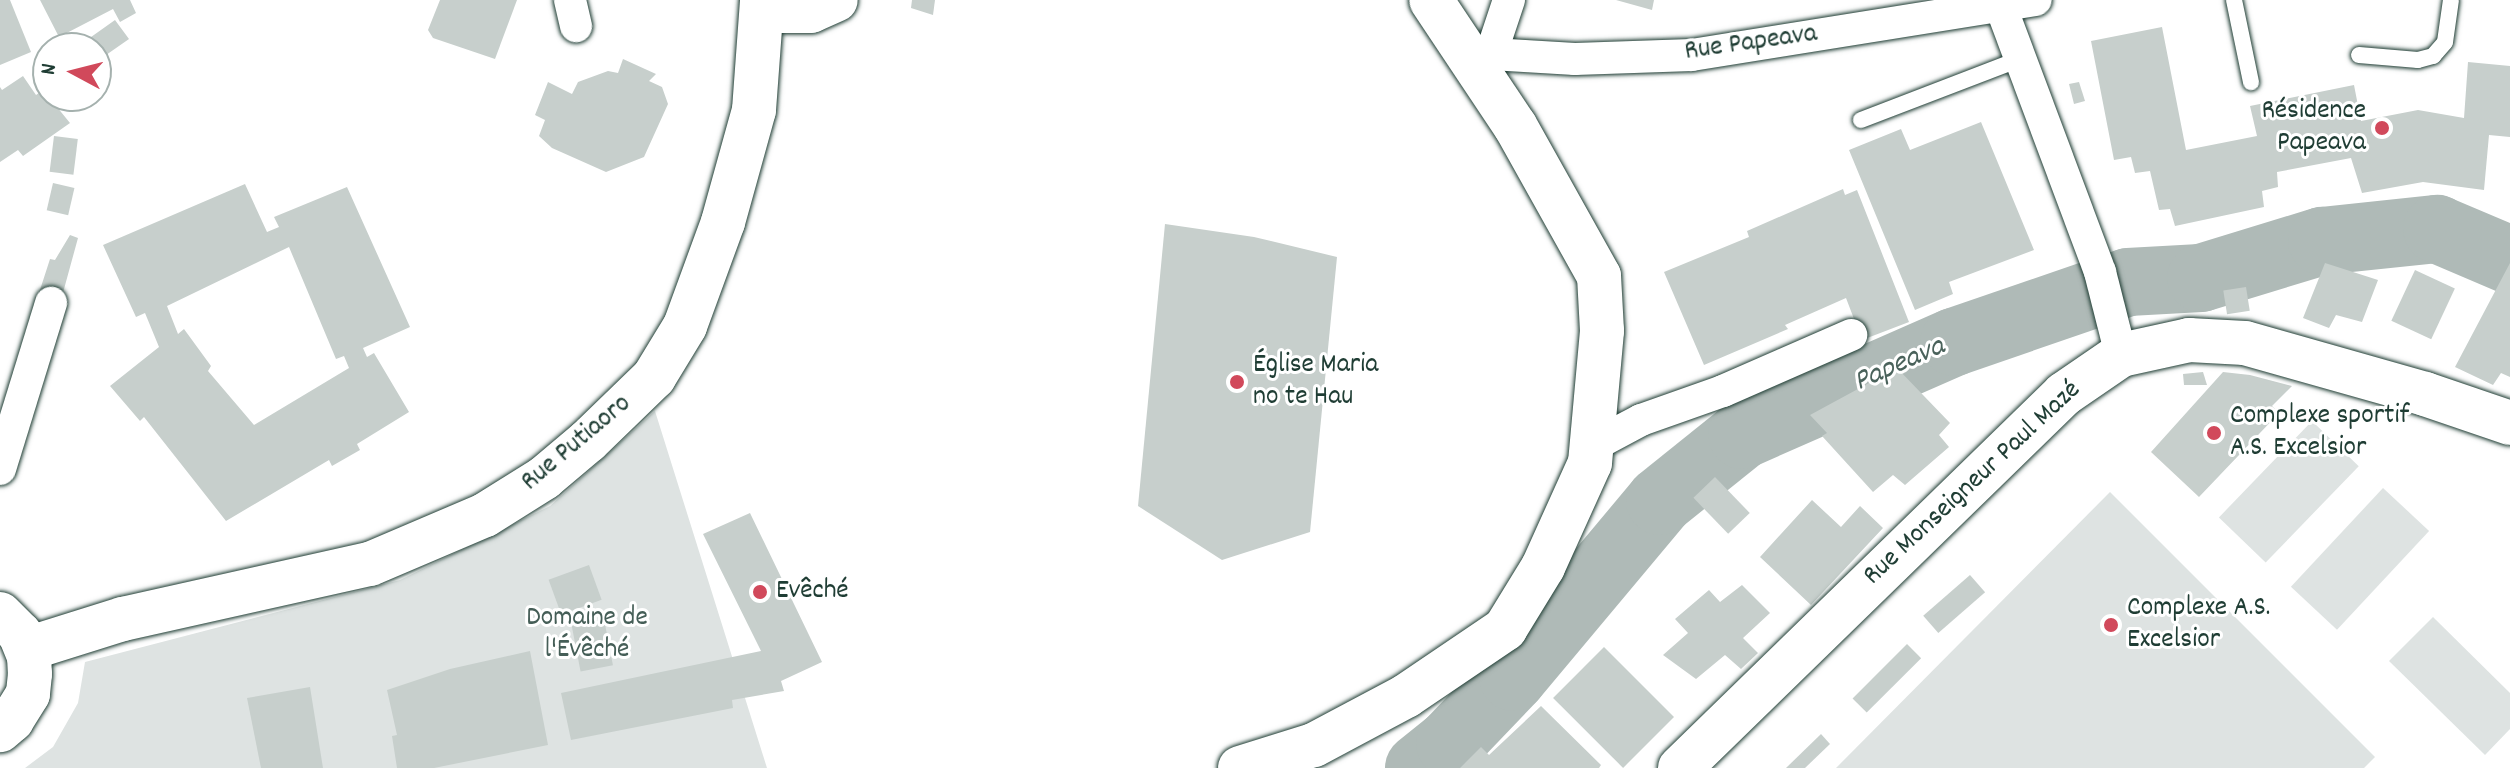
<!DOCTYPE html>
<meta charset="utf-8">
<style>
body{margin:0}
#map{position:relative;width:2510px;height:768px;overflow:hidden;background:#fff;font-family:Dekko,sans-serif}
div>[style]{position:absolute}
.green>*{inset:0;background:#dee3e2;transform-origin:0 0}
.river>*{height:68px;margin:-34px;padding:0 34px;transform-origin:34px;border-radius:34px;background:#afbab7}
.building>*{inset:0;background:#c7cfcc;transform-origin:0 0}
.roads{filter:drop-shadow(0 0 2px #1f3d34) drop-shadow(0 0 2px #1f3d34)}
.lane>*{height:16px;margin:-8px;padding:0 8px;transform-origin:8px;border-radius:8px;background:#fff}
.street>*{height:32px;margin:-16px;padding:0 16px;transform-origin:16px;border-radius:16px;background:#fff}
.secondary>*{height:44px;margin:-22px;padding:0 22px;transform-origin:22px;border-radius:22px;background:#fff}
.dots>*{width:22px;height:22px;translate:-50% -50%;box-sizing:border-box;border:4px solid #fff;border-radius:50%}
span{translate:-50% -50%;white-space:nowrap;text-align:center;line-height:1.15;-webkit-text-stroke:6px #fff;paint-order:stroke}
.street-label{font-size:28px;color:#1f3d34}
.poi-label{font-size:28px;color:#1f3d34}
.right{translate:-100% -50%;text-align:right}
.left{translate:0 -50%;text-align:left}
.park-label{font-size:28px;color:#455e57}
.water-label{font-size:30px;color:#4a625b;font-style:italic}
.north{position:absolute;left:32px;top:32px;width:80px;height:80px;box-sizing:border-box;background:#fff;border:2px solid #a5b1ae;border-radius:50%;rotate:277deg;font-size:22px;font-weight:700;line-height:32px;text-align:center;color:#1f3d34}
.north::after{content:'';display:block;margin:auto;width:28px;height:36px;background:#d1495b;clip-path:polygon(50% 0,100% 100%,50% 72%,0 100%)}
</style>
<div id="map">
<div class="green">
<div style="clip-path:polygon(655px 411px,767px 768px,25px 768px,53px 747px,78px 703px,85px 662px,400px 580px,550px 506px)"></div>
<div style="left:2312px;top:421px;width:65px;height:134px;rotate:44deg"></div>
<div style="left:2383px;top:488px;width:63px;height:135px;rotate:43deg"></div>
<div style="clip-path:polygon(2110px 492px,2375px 757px,2364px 768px,1836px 768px)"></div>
<div style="clip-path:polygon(2433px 617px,2510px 693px,2510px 729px,2485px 755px,2389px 661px)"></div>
</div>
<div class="river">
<div style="left:1419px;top:768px;width:40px;rotate:-39deg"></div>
<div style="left:1450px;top:743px;width:91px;rotate:-46.3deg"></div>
<div style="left:1513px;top:677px;width:229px;rotate:-50.1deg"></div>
<div style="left:1660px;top:501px;width:105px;rotate:-38.8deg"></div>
<div style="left:1742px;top:435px;width:232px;rotate:-23.7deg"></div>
<div style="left:1954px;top:342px;width:184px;rotate:-19deg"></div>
<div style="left:2128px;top:282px;width:73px;rotate:-3.1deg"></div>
<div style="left:2201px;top:278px;width:127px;rotate:-17deg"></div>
<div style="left:2322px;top:241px;width:116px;rotate:-6deg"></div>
<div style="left:2437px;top:229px;width:79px;rotate:23deg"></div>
</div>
<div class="building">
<div style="clip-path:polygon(0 0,10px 0,31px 52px,0 65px)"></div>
<div style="clip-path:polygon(40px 0,130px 0,136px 13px,120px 22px,113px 9px,59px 37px)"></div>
<div style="clip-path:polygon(440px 0,517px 0,495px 59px,433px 38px,428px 30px)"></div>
<div style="clip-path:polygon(912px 0,935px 0,933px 15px,911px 8px)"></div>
<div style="clip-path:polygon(1616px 0,1654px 0,1652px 10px)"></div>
<div style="clip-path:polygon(115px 20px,129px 39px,96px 62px,96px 48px,88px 48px,84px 42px)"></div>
<div style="clip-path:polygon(2162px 27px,2186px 150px,2257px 136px,2250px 106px,2354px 85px,2361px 121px,2418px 110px,2464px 118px,2468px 62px,2510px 66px,2510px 137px,2489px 135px,2484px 190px,2423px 182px,2362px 193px,2351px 158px,2277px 172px,2278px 187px,2262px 191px,2264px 207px,2175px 226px,2170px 209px,2159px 210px,2150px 171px,2135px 173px,2131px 157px,2114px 160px,2091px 41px)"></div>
<div style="clip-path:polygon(623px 59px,656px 74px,649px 81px,662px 87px,668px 104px,644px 157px,606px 172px,552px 148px,539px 136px,545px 120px,535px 115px,548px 82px,572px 94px,578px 82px,608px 71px,618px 73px)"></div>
<div style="clip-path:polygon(23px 76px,36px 95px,46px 88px,48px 96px,70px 123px,23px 156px,18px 150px,0 162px,0 87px,2px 90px)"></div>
<div style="clip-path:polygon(2079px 82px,2085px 101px,2074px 104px,2069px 84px)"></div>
<div style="clip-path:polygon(1981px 122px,2034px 250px,1949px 282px,1953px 294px,1915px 310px,1849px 150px,1901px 129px,1910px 150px)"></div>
<div style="left:54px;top:136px;width:24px;height:36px;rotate:7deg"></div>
<div style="left:53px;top:183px;width:22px;height:28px;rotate:13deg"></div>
<div style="clip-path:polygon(evenodd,245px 184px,267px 232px,279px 227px,274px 217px,347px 187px,410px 327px,363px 348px,367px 357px,374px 353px,409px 412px,357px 444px,360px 450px,332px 466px,329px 460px,226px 521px,144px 417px,140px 421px,110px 386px,159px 347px,145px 313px,136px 317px,103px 245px,245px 184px,289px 247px,336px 359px,344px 356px,349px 368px,254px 425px,208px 371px,211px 366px,184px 329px,178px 334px,167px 306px,289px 247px)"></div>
<div style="clip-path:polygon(1843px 189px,1845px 195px,1857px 190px,1909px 322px,1862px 340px,1846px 298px,1785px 325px,1788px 329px,1704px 365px,1664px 272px,1749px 237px,1747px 231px)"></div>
<div style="clip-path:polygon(1165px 224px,1254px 237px,1337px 257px,1310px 532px,1222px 560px,1138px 506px)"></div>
<div style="clip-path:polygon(70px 235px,78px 238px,61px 300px,39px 293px,50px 259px,55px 260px)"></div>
<div style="clip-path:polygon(2325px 263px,2378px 280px,2362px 322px,2336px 315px,2329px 328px,2303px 318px)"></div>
<div style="clip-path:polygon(2510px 263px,2510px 377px,2501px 373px,2493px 385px,2455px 367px)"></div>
<div style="left:2415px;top:270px;width:44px;height:56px;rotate:25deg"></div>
<div style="left:2246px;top:287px;width:24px;height:23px;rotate:81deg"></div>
<div style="clip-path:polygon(1897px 368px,1950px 423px,1939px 435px,1949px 447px,1905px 485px,1893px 475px,1873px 492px,1822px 436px,1827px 433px,1810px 415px,1880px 377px,1884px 381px)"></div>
<div style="clip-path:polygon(2203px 372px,2207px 385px,2184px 385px,2183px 374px)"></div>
<div style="clip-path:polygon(2223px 372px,2250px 375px,2292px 386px,2272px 406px,2279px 413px,2199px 497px,2151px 452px)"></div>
<div style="left:1715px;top:477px;width:50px;height:30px;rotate:46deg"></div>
<div style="clip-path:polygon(1812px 500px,1841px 527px,1860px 506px,1883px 528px,1811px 605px,1760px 557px)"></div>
<div style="clip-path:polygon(750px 513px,822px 662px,781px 681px,784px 691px,732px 700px,733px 708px,571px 740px,561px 693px,761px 651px,703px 534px)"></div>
<div style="left:589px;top:565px;width:37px;height:43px;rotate:70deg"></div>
<div style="left:1970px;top:575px;width:23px;height:62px;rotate:49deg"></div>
<div style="clip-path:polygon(1742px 585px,1770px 613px,1743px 638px,1758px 653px,1741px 669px,1725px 655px,1696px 679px,1663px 655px,1688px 633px,1675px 619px,1709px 590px,1720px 602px)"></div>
<div style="left:604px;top:619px;width:47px;height:33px;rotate:79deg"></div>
<div style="left:1907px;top:644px;width:20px;height:77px;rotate:45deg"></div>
<div style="left:1604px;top:647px;width:99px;height:72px;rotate:45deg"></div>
<div style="clip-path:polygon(530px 651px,548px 745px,434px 768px,397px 768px,392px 736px,397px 735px,387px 690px,450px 669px)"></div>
<div style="clip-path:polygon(310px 687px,323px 768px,261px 768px,247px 698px)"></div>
<div style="clip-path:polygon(1541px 706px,1601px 765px,1599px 768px,1460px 768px,1481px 747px,1489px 755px)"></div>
<div style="clip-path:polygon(1821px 734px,1830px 744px,1805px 768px,1786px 768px)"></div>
</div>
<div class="roads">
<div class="lane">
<div style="left:2234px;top:0;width:84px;rotate:78.3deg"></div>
<div style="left:2359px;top:55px;width:59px;rotate:4.8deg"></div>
<div style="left:2418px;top:60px;width:16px;rotate:-15deg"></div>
<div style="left:2433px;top:56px;width:18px;rotate:-49deg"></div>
<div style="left:2445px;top:42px;width:42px;rotate:-81.9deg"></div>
<div style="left:1861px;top:120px;width:170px;rotate:-21deg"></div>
</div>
<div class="street">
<div style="left:570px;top:0;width:27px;rotate:77deg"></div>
<div style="left:2001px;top:7px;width:283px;rotate:69.5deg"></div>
<div style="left:2100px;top:272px;width:86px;rotate:75.8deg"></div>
<div style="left:1464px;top:48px;width:28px;rotate:13deg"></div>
<div style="left:1491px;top:54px;width:84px;rotate:3.4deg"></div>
<div style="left:1575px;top:59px;width:117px;rotate:-2deg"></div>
<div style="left:1692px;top:55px;width:348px;rotate:-9.1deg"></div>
<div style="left:1491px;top:54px;width:57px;rotate:-71.6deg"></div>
<div style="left:1594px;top:445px;width:53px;rotate:-28deg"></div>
<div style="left:1641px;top:420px;width:87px;rotate:-19.5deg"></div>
<div style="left:1723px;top:391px;width:140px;rotate:-23.6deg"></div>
<div style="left:0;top:469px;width:174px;rotate:-72.9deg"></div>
</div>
<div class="secondary">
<div style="left:763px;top:11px;width:48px"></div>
<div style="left:811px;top:11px;width:27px;rotate:-24deg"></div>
<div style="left:0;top:614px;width:28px;rotate:45deg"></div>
<div style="left:20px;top:634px;width:24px;rotate:68deg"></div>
<div style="left:29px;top:656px;width:18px;rotate:87deg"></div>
<div style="left:30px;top:674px;width:20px;rotate:96deg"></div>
<div style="left:28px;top:694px;width:31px;rotate:122deg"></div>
<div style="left:12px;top:720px;width:16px;rotate:140deg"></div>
<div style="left:27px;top:649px;width:101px;rotate:-17.4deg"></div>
<div style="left:123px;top:619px;width:253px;rotate:-12.6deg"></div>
<div style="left:370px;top:564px;width:125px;rotate:-23.1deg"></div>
<div style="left:485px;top:515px;width:70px;rotate:-32.1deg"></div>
<div style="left:544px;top:478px;width:57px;rotate:-40.1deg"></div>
<div style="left:588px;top:441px;width:92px;rotate:-44.1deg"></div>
<div style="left:654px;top:377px;width:60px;rotate:-58.7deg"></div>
<div style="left:685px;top:326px;width:111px;rotate:-69.9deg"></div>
<div style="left:723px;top:222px;width:116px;rotate:-74.5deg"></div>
<div style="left:754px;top:110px;width:110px;rotate:-85.8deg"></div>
<div style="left:1240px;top:768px;width:77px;rotate:-17.3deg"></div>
<div style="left:1314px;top:745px;width:104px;rotate:-28deg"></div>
<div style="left:1406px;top:696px;width:120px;rotate:-34.1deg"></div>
<div style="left:1505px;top:629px;width:73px;rotate:-58.5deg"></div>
<div style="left:1543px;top:567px;width:114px;rotate:-65.7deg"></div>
<div style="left:1590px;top:463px;width:133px;rotate:-84.8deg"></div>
<div style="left:1602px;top:331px;width:55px;rotate:-93.1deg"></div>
<div style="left:1599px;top:276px;width:172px;rotate:-119.2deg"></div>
<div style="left:1515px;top:126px;width:151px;rotate:-123.7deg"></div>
<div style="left:1680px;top:768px;width:536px;rotate:-44.24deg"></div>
<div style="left:2064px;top:394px;width:69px;rotate:-34.4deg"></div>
<div style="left:2121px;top:355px;width:70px;rotate:-12.4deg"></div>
<div style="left:2189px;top:340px;width:56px;rotate:3.1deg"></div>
<div style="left:2245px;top:343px;width:187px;rotate:15.8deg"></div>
<div style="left:2425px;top:394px;width:90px;rotate:18.8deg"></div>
</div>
</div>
<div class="dots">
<div style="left:2382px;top:128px;background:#d1495b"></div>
<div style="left:1237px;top:382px;background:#d1495b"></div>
<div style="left:2214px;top:433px;background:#d1495b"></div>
<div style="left:760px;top:592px;background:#d1495b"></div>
<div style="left:2111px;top:625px;background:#d1495b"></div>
</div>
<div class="street-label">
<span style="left:1751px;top:44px;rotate:-8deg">Rue Papeava</span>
<span style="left:577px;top:444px;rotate:-40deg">Rue Putiaoro</span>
<span style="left:1973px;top:484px;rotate:-43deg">Rue Monseigneur Paul Mazé</span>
</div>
<div class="poi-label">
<span class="right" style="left:2366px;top:128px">Résidence<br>Papeava</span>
<span class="left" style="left:1253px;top:382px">Église Maria<br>no te Hau</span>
<span class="left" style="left:2230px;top:433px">Complexe sportif<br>A.S. Excelsior</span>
<span class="left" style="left:776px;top:592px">Evêché</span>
<span class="left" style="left:2127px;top:625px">Complexe A.S.<br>Excelsior</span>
</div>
<div class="park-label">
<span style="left:587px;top:635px">Domaine de<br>l'Évêché</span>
</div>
<div class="water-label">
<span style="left:1900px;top:366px;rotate:-24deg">Papeava</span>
</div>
<div class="north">N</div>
</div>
